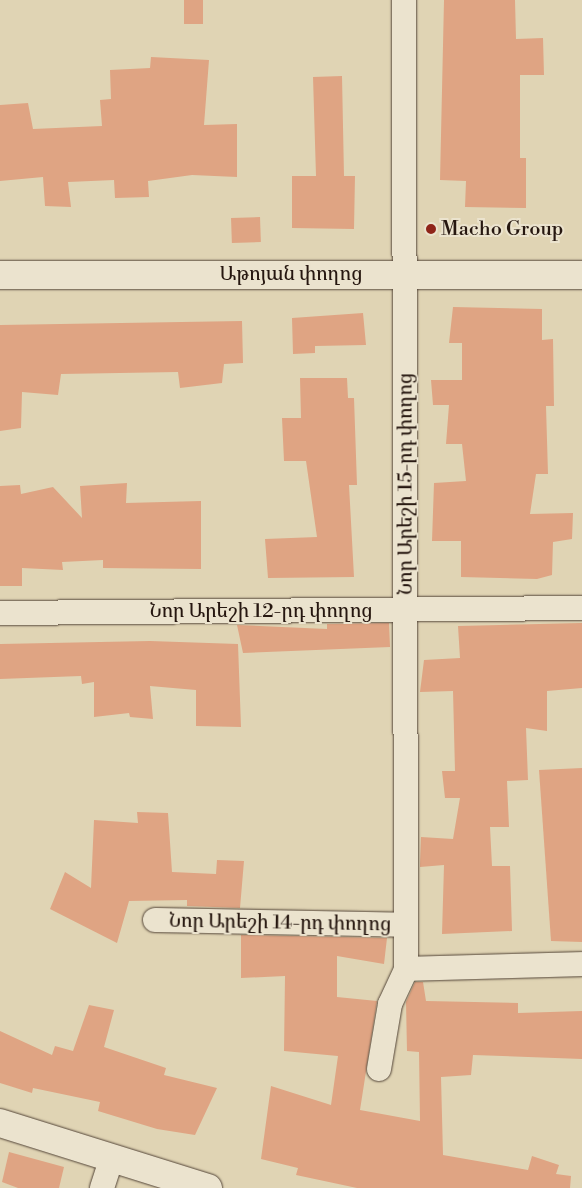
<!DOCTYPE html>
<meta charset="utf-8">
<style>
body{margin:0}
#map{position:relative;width:582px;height:1188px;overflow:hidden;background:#e0d4b4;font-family:"Libre Bodoni","Noto Serif Armenian",serif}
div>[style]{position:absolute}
.building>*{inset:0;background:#dfa483;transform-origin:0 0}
.roads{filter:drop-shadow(0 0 1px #544639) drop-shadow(0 0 1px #544639)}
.minor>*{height:24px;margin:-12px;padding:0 12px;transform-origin:12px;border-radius:12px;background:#ebe3ce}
.tertiary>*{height:28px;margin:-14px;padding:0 14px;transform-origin:14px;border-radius:14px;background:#ebe3ce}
.secondary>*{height:28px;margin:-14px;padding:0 14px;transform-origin:14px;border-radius:14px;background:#ebe3ce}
.dots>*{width:14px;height:14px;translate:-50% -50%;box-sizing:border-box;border:2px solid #ebe3ce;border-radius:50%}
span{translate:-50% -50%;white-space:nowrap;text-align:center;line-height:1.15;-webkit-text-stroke:4px #ebe3ce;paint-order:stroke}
.poi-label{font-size:20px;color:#261710}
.left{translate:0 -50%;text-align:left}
.street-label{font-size:20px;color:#261710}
</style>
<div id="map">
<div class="building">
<div style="left:184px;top:0;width:19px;height:24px"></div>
<div style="clip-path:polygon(444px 0,515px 0,516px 39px,543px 38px,544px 75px,520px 75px,520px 158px,526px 158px,526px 208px,465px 207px,466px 181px,440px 180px)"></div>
<div style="clip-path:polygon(151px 57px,209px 60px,204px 125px,237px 124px,237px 177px,192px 175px,148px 181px,149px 197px,115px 198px,114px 180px,68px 182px,71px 207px,45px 206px,43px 177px,0 181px,0 105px,28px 103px,33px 129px,102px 126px,100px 100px,111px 99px,110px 70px,150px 68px)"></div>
<div style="clip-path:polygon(342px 76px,344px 176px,355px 176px,354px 229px,292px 228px,292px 176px,316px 176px,313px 77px)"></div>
<div style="left:260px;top:217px;width:25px;height:29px;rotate:88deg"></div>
<div style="clip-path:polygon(453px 307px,542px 309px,542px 340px,553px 339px,554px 406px,546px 406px,548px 474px,536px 474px,530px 514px,573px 513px,572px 539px,553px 542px,552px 575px,537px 579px,461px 577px,461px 541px,432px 541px,434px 483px,466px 481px,462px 444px,446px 444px,449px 405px,433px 405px,431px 380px,462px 380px,462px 343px,449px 343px)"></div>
<div style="clip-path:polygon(363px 313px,366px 345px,315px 346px,315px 353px,293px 354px,292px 318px)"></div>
<div style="clip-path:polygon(242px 321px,243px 363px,224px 364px,222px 383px,180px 388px,178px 372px,61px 374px,58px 395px,22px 392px,21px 428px,0 431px,0 325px)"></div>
<div style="clip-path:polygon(300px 378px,347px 378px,348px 398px,354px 398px,357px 485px,349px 485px,354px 577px,268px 578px,265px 539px,317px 537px,306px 461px,284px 461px,282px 418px,301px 418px)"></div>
<div style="clip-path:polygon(127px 483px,126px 503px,201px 501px,201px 569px,103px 568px,103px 560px,62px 562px,63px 570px,22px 568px,22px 586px,0 586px,0 486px,20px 485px,21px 494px,53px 487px,82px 518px,80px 486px)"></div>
<div style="clip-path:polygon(389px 623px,390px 647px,243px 653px,237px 625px,327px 629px,327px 624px)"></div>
<div style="clip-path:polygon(582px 623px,582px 688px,547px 691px,547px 731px,526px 728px,528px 780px,507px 781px,509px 827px,490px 827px,492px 866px,510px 866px,512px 931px,442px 934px,444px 865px,420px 867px,420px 864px,421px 837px,453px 839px,460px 798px,445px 798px,442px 771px,455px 771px,453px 691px,420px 692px,424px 660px,460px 658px,458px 626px)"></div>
<div style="clip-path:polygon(150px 641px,238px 644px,241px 727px,196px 726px,196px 690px,150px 686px,153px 719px,130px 717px,129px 713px,94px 717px,94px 682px,82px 684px,81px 676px,0 679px,0 644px)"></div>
<div style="clip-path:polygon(582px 768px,582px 942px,551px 941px,539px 770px)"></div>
<div style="clip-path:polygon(137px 812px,168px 813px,172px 872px,216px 874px,217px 860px,244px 861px,240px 908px,187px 906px,187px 900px,129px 901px,117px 943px,50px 909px,65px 872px,91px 888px,94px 820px,138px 823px)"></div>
<div style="clip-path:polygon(241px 935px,387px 938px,384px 964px,337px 956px,337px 997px,377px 1001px,360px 1110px,420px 1121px,419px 1052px,407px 1051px,406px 1002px,415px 982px,423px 982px,426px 1001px,518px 1003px,518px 1013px,582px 1011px,582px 1059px,473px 1055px,471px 1075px,441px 1077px,443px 1155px,528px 1170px,532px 1156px,559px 1165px,556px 1174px,571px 1176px,570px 1188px,357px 1188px,296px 1175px,298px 1168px,261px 1159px,271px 1086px,331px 1105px,338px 1056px,284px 1051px,285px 976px,241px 978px)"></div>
<div style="clip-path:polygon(89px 1005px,114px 1010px,104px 1047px,166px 1068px,164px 1075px,217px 1088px,195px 1135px,157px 1129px,98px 1111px,100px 1102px,33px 1088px,32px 1093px,0 1083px,0 1031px,52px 1055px,55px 1046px,73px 1051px)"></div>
<div style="clip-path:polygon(9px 1152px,64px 1167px,59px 1188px,18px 1188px,2px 1182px)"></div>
</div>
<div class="roads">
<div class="minor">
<div style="left:0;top:613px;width:582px;rotate:-0.49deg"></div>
<div style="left:155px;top:920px;width:251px;rotate:1.1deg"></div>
<div style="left:406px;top:969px;width:176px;rotate:-1.6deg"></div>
<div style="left:379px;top:1069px;width:66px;rotate:-80.4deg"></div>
<div style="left:390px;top:1004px;width:38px;rotate:-65deg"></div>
<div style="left:406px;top:969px;width:969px;rotate:-90.12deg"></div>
<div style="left:102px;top:1188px;width:32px;rotate:-72deg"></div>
</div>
<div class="tertiary">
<div style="left:0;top:1123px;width:218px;rotate:17.4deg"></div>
</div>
<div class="secondary">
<div style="left:0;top:275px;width:582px"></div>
</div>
</div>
<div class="dots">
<div style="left:431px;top:229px;background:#8f2418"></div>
</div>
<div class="poi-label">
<span class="left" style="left:441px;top:229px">Macho Group</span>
</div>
<div class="street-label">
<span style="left:291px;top:274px">Աթոյան փողոց</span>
<span style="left:406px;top:484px;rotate:-90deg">Նոր Արեշի 15-րդ փողոց</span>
<span style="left:261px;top:611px">Նոր Արեշի 12-րդ փողոց</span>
<span style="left:280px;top:923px;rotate:1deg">Նոր Արեշի 14-րդ փողոց</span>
</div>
</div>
